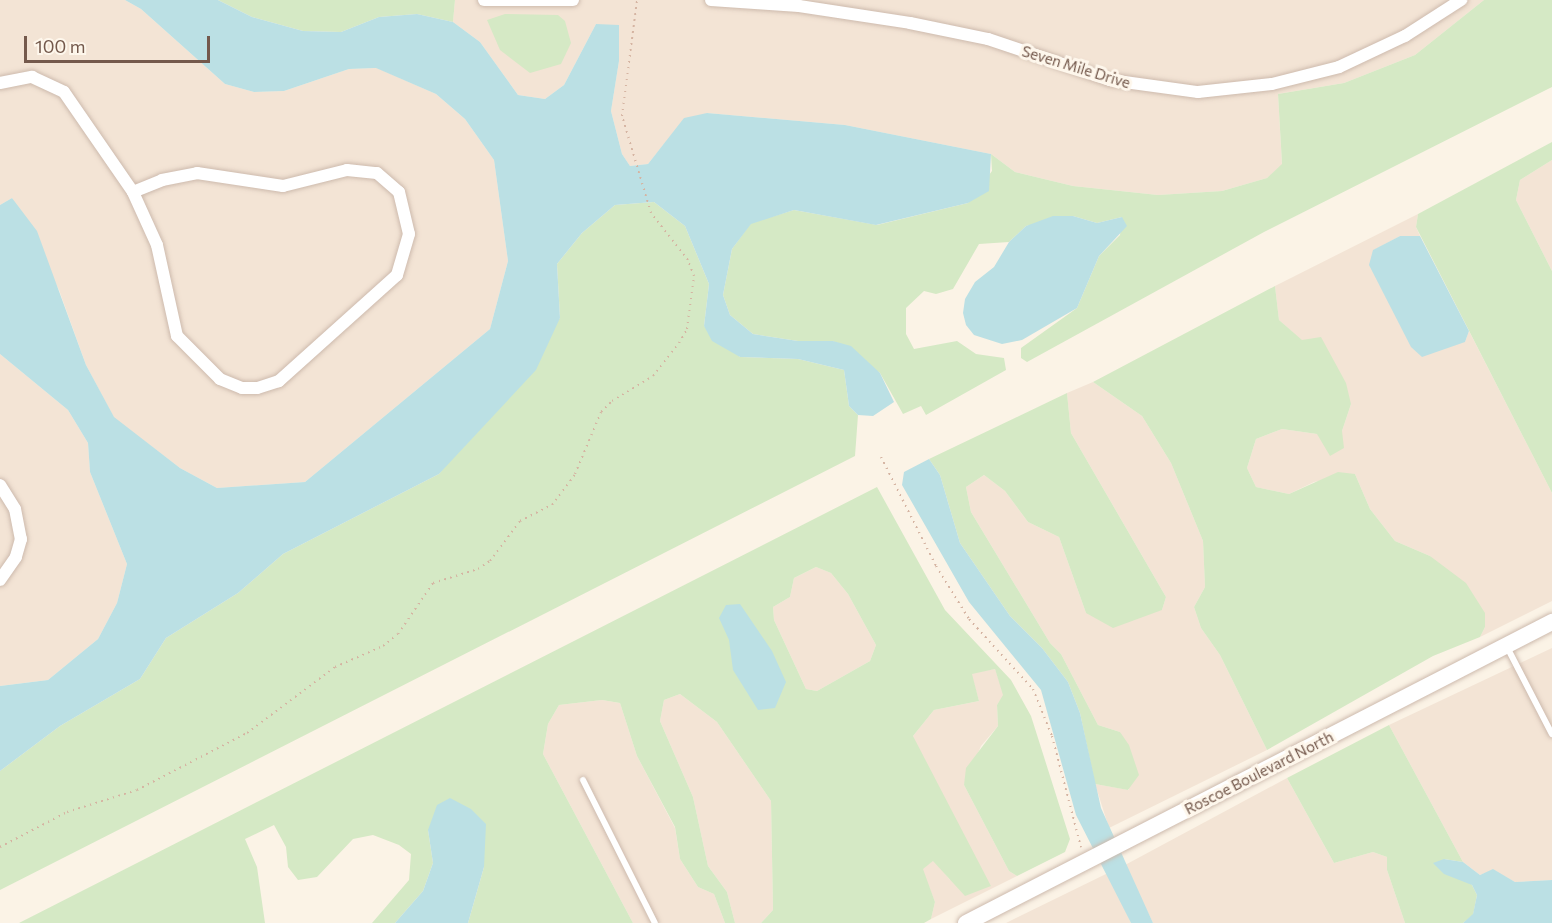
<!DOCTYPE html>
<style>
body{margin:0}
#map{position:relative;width:1552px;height:923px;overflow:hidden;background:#fbf3e6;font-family:Commissioner,sans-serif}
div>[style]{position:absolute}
.residential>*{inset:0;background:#f3e4d5}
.green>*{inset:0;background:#d5e9c5}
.water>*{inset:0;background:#bbe0e4}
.path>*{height:2px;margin-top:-1px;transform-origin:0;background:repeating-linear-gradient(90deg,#d5b4a2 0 1.5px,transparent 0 6px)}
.roads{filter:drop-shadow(0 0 2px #cdbaad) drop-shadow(0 0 2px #cdbaad)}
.lane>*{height:6px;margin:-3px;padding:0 3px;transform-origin:3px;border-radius:3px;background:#fff}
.street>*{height:12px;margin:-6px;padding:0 6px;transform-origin:6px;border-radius:6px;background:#fff}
.secondary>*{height:16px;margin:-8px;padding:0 8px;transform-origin:8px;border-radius:8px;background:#fff}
span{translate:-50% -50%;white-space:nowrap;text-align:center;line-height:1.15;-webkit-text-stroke:6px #fef7ec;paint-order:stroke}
.street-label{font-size:15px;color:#74594c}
.scale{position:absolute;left:24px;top:36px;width:186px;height:27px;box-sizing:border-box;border:3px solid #74594c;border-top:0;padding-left:8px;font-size:18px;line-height:21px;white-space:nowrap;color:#74594c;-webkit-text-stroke:4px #fef7ec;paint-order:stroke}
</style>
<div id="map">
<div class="residential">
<div style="clip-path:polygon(0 0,125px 0,141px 9px,225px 84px,254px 92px,284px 91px,349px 69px,377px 68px,436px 94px,465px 119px,494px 160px,508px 261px,490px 329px,305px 482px,217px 488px,180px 468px,114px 418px,86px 365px,59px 290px,12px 198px,0 205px)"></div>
<div style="clip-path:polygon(455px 0,1484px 0,1415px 55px,1344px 83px,1278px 94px,1282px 165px,1267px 178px,1222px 191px,1158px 195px,1073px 186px,1015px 172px,991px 154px,845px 125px,707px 113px,664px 144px,648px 164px,630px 166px,622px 154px,611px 111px,619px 61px,596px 24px,564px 85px,545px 99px,518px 95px,480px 42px,453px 22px)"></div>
<div style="clip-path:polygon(1552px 160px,1552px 271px,1516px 200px,1520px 180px)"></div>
<div style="clip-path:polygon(1418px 214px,1416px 227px,1420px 236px,1400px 236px,1374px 250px,1370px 265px,1465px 342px,1469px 331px,1552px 493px,1552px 601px,1480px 637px,1485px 627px,1430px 556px,1395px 541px,1370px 509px,1355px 474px,1314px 482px,1289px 494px,1256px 487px,1247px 468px,1256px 439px,1282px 429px,1317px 434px,1342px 431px,1351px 404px,1302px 341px,1279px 320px,1275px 286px)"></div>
<div style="clip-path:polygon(0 354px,68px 410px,88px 443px,90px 472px,127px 564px,117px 603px,98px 639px,48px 680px,0 686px)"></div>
<div style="clip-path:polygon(1093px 382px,1142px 416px,1171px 463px,1203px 541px,1205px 587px,1194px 607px,1201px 628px,1220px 655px,1267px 750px,1109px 828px,1095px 784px,1129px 790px,1120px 732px,1098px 725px,1061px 654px,1050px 643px,971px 512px,966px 487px,984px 475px,1005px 491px,1028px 522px,1059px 537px,1086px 613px,1162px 610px,1166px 597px,1071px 433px,1067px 393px)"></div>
<div style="clip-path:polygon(816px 567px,831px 573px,848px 594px,876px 645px,870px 661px,817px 691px,806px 689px,774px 620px,773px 607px,790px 597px,794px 578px)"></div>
<div style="clip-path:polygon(1552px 648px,1552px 880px,1515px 882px,1493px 870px,1480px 875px,1463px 862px,1389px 725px)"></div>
<div style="clip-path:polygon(995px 669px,1004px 695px,997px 705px,998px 726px,981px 746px,964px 785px,1009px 871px,1017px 876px,931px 919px,935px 902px,922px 869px,934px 860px,950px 880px,913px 736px,934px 710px,979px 701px,971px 673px)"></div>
<div style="clip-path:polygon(680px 694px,717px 722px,771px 801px,773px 910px,761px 923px,735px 923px,727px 892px,708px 866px,693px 797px,660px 721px,664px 700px)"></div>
<div style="clip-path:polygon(602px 700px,620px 703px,637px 756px,675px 828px,680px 859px,698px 887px,714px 894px,725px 923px,633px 923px,543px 754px,548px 724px,559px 705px)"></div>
<div style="clip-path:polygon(1287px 778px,1334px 863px,1373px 852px,1387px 857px,1387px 870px,1405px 923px,1153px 923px,1125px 865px)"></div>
<div style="clip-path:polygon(1108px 873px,1131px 923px,1006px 923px)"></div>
</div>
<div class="green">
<div style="clip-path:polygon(218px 0,455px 0,453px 22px,417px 14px,379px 17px,341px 32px,303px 31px,252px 17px)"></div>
<div style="clip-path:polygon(1484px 0,1552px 0,1552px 87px,1264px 232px,1027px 362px,1021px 358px,1021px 348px,1077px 308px,1099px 256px,1120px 235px,1122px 217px,1097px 223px,1073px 216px,1026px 226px,1009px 242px,979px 244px,953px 289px,936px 294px,924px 291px,906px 308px,906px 334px,914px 349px,957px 341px,976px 354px,1004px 358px,1006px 370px,926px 415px,921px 406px,903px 414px,880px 373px,833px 341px,798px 341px,753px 334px,730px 315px,723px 295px,732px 249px,751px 223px,794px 210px,877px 225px,968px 203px,992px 171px,991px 154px,1015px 172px,1073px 186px,1158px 195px,1222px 191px,1267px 178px,1282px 164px,1278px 94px,1344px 83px,1415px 55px)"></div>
<div style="clip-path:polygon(505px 14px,558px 15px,565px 21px,571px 43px,561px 64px,530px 73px,500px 50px,487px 20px)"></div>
<div style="clip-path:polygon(1552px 142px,1552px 160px,1520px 180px,1516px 200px,1552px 271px,1552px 493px,1416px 227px,1418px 214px)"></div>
<div style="clip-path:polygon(654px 202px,685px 226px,709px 284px,704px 326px,740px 357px,798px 359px,844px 370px,849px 406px,858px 415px,855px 456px,0 890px,0 771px,60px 726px,140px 679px,166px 638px,238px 593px,283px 554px,439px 474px,560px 318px,557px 264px,582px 233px,615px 205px)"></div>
<div style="clip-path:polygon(1275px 286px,1279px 320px,1302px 340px,1321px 337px,1346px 383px,1351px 404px,1342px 431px,1344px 448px,1330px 456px,1317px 434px,1282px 429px,1256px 439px,1247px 468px,1256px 487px,1289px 494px,1338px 472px,1355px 474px,1370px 509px,1395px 541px,1430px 556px,1466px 583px,1485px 613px,1485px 627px,1480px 637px,1433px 656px,1267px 750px,1220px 655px,1201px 628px,1194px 607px,1205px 587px,1203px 541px,1171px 463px,1142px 416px,1093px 382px)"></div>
<div style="clip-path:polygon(1067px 393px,1071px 433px,1166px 597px,1162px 610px,1113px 628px,1086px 613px,1059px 537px,1028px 522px,1005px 491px,984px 475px,966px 487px,971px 512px,1050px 643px,1061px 654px,1098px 725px,1120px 732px,1129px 745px,1139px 775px,1128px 790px,1095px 784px,1080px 713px,1068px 682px,1042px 648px,1010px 616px,960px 543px,940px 475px,929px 459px)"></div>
<div style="clip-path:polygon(evenodd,877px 487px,945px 610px,1011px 680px,1031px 716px,1070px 839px,1065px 852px,1017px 876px,1009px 871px,964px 785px,966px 768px,998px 726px,997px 705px,1003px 695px,995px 669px,972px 674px,979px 701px,934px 710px,913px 736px,991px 886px,965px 896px,933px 861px,923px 869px,935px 902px,931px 919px,924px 923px,761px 923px,773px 910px,771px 801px,717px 722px,680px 694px,664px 700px,660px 721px,693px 797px,708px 866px,727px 892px,735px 923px,725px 923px,714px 894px,698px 887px,680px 859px,675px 827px,637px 756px,620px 703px,602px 700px,559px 705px,548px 724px,543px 754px,633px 923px,468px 923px,484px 867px,428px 830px,433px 863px,423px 891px,395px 923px,372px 923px,409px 880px,411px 854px,399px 845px,373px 835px,353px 839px,317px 877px,298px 880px,288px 867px,286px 847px,274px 825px,245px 839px,257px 867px,265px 923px,19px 923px,877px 487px,816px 567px,831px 573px,848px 594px,876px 645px,870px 661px,817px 691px,806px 689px,774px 620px,773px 607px,790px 597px,794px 578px,816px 567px)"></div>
<div style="clip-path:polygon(1389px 725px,1463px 862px,1444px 859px,1472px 885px,1477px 895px,1473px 915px,1463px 923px,1405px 923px,1387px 870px,1387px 857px,1373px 852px,1334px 863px,1287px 778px)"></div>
</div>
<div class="water">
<div style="clip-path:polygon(125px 0,218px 0,252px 17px,303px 31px,341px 32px,379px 17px,417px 14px,453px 22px,480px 42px,518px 95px,545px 99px,564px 85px,596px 24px,619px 25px,619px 61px,611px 111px,622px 154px,630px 166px,648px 164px,684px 118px,707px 113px,845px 125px,991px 154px,989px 191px,968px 203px,876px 225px,794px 210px,751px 224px,732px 249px,723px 295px,730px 315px,753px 334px,798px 341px,833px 341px,851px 346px,880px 373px,894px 402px,873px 416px,858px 415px,849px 406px,844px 370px,798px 359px,740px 357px,712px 341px,704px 326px,709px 284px,685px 226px,654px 202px,615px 205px,582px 233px,557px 264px,560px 318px,536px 370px,439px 474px,283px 554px,238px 593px,166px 638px,140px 679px,60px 726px,0 771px,0 686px,48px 680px,98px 639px,117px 603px,127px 564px,90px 472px,88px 443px,68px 410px,0 354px,0 205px,12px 198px,37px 231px,86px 365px,114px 417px,180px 468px,217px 488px,305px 482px,490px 329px,508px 261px,494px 160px,465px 119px,436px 94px,376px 68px,349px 69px,284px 91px,254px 92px,225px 84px,141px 9px)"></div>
<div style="clip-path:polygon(1053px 216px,1073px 216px,1097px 223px,1122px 217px,1127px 226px,1099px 256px,1077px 308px,1022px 340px,1002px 344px,974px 335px,966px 325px,963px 313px,965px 299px,975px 282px,994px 267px,1009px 242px,1026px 226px)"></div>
<div style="clip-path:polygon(1400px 236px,1420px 236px,1469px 331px,1465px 342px,1422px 357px,1411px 347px,1369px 265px,1373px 250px)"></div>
<div style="clip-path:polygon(929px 459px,940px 475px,960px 543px,1010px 616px,1042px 648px,1068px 682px,1080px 713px,1101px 808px,1153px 923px,1131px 923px,1076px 815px,1041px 690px,969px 602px,902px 485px,904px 472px)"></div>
<div style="clip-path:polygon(740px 604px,772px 651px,786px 682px,775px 708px,758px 710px,733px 670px,729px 640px,719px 618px,726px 605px)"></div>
<div style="clip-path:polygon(450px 798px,471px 809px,486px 824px,484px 867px,468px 923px,395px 923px,423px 891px,433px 863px,428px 830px,437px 805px)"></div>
<div style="clip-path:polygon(1444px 859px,1463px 862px,1480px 875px,1493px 869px,1515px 882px,1552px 880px,1552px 923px,1463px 923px,1473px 914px,1477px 895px,1472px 885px,1444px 874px,1433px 863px)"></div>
</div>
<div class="path">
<div style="left:881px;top:457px;width:122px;rotate:63.2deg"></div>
<div style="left:936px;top:566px;width:62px;rotate:58.1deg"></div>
<div style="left:969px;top:619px;width:95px;rotate:47.6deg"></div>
<div style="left:1033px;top:689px;width:51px;rotate:68deg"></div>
<div style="left:1052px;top:736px;width:115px;rotate:75.4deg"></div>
<div style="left:0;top:847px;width:76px;rotate:-27.6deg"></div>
<div style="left:67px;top:812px;width:73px;rotate:-17.4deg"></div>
<div style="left:137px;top:790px;width:124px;rotate:-27.4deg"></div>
<div style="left:247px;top:733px;width:110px;rotate:-36.9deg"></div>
<div style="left:335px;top:667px;width:52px;rotate:-23.6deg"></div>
<div style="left:383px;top:646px;width:19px;rotate:-39deg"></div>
<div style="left:398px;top:634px;width:62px;rotate:-55.5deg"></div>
<div style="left:433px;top:583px;width:47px;rotate:-17.3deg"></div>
<div style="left:478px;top:569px;width:14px;rotate:-34deg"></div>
<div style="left:490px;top:561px;width:50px;rotate:-53.1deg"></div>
<div style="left:520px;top:521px;width:36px;rotate:-27deg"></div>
<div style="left:552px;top:505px;width:39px;rotate:-53deg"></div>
<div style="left:575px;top:474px;width:67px;rotate:-67.2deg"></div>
<div style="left:601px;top:412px;width:16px;rotate:-45deg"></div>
<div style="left:612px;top:401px;width:48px;rotate:-31.4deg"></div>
<div style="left:653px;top:376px;width:42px;rotate:-51.8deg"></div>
<div style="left:679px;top:343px;width:16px;rotate:-60deg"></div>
<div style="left:687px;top:329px;width:53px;rotate:-82.5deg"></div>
<div style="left:694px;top:276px;width:17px;rotate:-111deg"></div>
<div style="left:688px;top:260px;width:60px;rotate:-128.2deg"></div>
<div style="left:651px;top:213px;width:101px;rotate:-106.6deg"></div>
<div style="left:622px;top:116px;width:117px;rotate:-82.6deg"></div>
</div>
<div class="roads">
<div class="lane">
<div style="left:1507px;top:647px;width:98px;rotate:62.7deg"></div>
<div style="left:583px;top:780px;width:160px;rotate:63.3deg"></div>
</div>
<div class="street">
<div style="left:484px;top:0;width:89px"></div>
<div style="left:711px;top:0;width:88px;rotate:3.9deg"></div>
<div style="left:799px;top:6px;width:112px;rotate:8.7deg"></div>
<div style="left:910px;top:23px;width:80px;rotate:11.6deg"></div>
<div style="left:988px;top:39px;width:129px;rotate:18.6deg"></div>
<div style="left:1110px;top:80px;width:89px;rotate:7.8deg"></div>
<div style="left:1198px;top:92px;width:74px;rotate:-6.2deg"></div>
<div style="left:1272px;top:84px;width:69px;rotate:-14.2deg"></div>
<div style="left:1339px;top:67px;width:73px;rotate:-25.2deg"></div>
<div style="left:1405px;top:36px;width:67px;rotate:-32.7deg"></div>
<div style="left:0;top:83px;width:33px;rotate:-11deg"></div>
<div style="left:32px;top:77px;width:35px;rotate:25deg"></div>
<div style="left:64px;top:92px;width:121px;rotate:55.4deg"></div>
<div style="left:347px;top:170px;width:30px;rotate:6deg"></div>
<div style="left:377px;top:173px;width:29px;rotate:41deg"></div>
<div style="left:399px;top:192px;width:43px;rotate:76.6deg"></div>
<div style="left:409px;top:234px;width:43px;rotate:106.3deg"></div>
<div style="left:397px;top:275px;width:159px;rotate:138.1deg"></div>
<div style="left:279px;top:381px;width:23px;rotate:162deg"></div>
<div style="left:257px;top:388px;width:15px;rotate:180deg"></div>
<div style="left:242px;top:388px;width:24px;rotate:-158deg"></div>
<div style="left:220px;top:379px;width:61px;rotate:-135deg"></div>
<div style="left:177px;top:336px;width:93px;rotate:-102.4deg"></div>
<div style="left:157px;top:245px;width:58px;rotate:-114.4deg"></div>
<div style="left:133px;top:192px;width:31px;rotate:-22deg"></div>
<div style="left:162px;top:180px;width:36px;rotate:-11deg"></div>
<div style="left:197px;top:173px;width:87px;rotate:8.6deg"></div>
<div style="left:283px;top:186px;width:66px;rotate:-14deg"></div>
<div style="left:0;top:485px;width:28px;rotate:58deg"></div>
<div style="left:15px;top:509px;width:31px;rotate:79deg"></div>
<div style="left:21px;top:539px;width:19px;rotate:106deg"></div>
<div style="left:16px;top:557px;width:28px;rotate:125deg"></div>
</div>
<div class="secondary">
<div style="left:966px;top:923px;width:659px;rotate:-27.19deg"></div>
</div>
</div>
<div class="street-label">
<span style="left:1076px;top:67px;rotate:17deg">Seven Mile Drive</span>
<span style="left:1259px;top:773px;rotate:-27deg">Roscoe Boulevard North</span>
</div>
<div class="scale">100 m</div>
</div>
